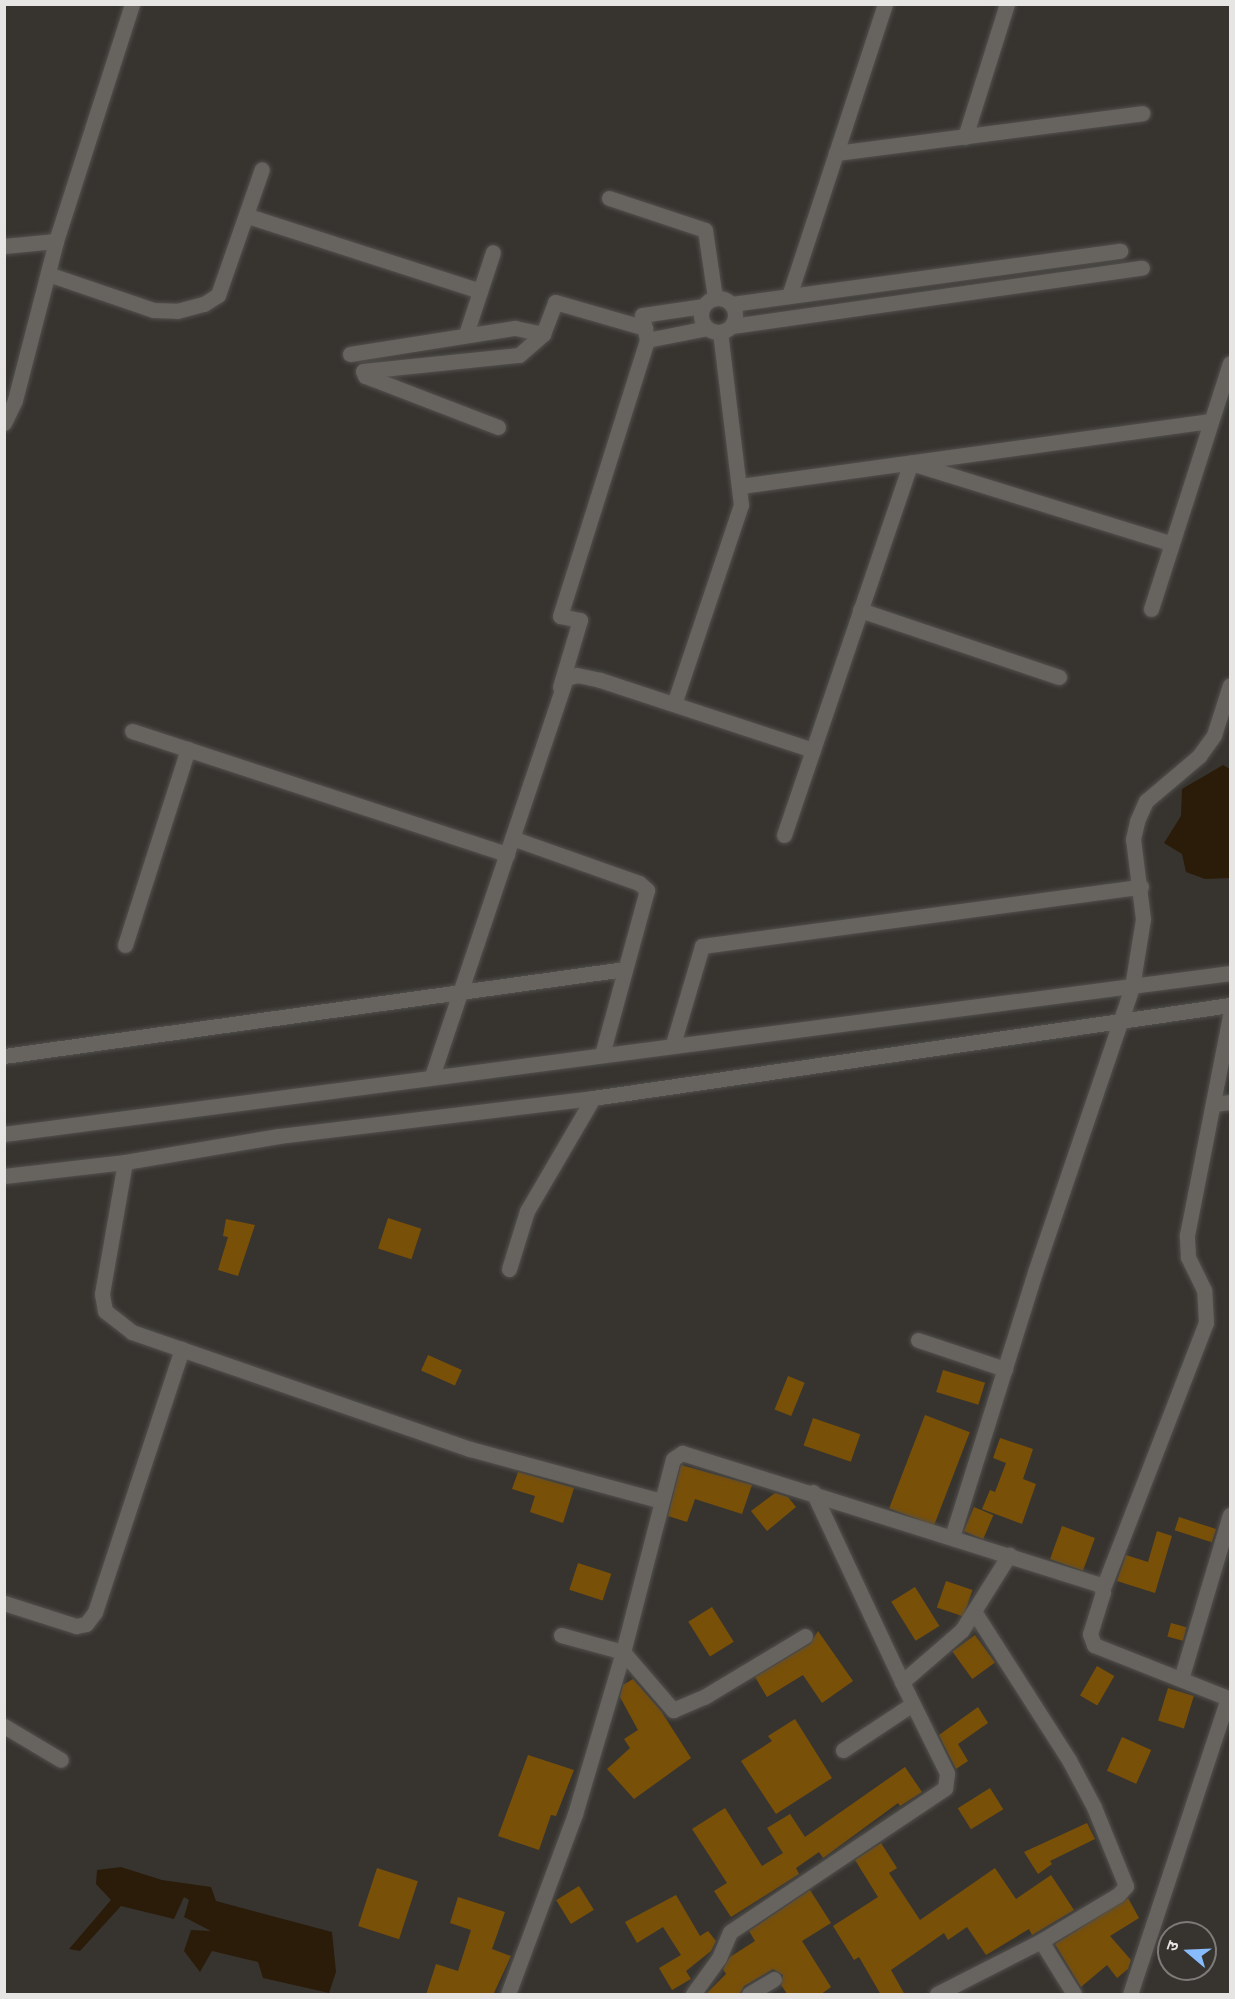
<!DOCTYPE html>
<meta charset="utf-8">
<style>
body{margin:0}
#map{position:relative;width:1235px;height:1999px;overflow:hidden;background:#373430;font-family:"Playfair Display","Noto Sans Devanagari",serif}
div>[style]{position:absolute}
.water>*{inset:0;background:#2a1c09}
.building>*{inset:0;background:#795008;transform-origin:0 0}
.roads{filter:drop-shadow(0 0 2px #52504d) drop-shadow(0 0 2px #52504d)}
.minor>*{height:15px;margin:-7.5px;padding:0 7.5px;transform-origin:7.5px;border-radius:7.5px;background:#676460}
.minor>.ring{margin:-7.5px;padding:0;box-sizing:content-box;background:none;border:15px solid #676460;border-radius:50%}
span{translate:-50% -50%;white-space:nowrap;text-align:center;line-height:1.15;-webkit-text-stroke:4.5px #373430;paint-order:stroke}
.frame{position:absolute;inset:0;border:6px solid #e7e5e3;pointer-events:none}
.north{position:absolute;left:1157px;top:1921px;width:60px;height:60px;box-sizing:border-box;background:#373430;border:2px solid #7d7b78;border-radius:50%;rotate:289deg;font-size:16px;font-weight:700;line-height:24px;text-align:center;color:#e7e5e3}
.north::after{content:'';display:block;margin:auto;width:21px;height:27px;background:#87bbfb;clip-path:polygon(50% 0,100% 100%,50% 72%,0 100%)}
</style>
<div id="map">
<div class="water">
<div style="clip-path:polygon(1223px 765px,1230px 769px,1230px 878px,1205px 879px,1186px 872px,1182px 854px,1164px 843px,1181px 816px,1182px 789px)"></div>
<div style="clip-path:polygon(121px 1867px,162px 1880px,211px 1887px,216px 1901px,332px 1932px,336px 1972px,329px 1993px,263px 1978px,258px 1962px,212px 1951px,200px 1972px,184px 1951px,191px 1930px,211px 1931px,184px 1917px,189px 1900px,184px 1897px,174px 1919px,121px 1906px,80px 1951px,69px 1949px,111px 1900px,96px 1884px,97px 1870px)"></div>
</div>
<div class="building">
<div style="left:388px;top:1218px;width:35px;height:32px;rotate:18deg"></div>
<div style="clip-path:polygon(226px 1219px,255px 1225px,238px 1276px,218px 1270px,228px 1237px,223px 1236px)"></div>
<div style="left:428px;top:1355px;width:37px;height:17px;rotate:24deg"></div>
<div style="left:943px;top:1370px;width:44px;height:23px;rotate:17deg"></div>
<div style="left:788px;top:1376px;width:18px;height:36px;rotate:22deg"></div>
<div style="left:925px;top:1415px;width:48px;height:100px;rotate:21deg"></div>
<div style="left:813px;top:1418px;width:50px;height:29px;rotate:19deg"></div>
<div style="clip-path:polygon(1000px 1438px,1033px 1449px,1023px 1479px,1036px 1484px,1022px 1524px,982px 1509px,990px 1490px,995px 1492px,1006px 1463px,993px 1458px)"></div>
<div style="clip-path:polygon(681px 1465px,752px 1485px,742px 1514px,695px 1499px,687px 1522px,668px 1516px)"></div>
<div style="clip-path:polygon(518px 1472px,574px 1488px,563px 1523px,530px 1512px,535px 1496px,512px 1489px)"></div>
<div style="clip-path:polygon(775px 1493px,788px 1497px,796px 1507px,767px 1531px,751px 1511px)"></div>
<div style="left:974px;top:1507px;width:21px;height:26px;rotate:23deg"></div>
<div style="left:1179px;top:1517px;width:39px;height:14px;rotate:18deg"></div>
<div style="left:1062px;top:1526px;width:35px;height:35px;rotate:20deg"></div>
<div style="clip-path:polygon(1157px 1531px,1172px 1536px,1155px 1593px,1117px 1581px,1126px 1555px,1148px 1562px)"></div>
<div style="left:578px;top:1563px;width:35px;height:28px;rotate:18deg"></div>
<div style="left:946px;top:1581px;width:28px;height:28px;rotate:19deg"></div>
<div style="left:915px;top:1587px;width:46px;height:28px;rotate:58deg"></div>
<div style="left:712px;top:1607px;width:41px;height:28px;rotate:58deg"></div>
<div style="left:1171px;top:1623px;width:16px;height:14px;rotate:15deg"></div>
<div style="clip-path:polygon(818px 1631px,853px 1681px,822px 1703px,803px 1675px,767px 1697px,755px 1677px,810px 1644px)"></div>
<div style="left:975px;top:1635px;width:34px;height:28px;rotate:54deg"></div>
<div style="left:1097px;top:1666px;width:20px;height:34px;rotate:30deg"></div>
<div style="clip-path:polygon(633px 1679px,661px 1711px,691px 1758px,634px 1799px,607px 1769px,630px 1748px,624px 1739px,638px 1730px,620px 1697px,623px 1685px)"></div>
<div style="left:1168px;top:1688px;width:27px;height:34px;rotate:17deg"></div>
<div style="clip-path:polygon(978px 1707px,988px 1723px,958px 1744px,968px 1761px,956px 1769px,939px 1735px)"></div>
<div style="clip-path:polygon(795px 1719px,832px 1778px,776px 1814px,741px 1761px,772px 1741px,768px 1736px)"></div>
<div style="left:1122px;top:1737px;width:32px;height:37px;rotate:24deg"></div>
<div style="clip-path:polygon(528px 1755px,574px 1770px,556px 1816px,551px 1815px,539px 1850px,498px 1836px)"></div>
<div style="clip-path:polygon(905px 1767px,922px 1792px,900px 1806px,898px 1803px,823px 1858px,819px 1852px,796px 1868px,799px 1874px,731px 1917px,714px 1891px,727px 1883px,692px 1829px,725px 1808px,762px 1866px,783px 1853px,767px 1828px,790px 1814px,805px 1837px)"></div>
<div style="left:990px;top:1788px;width:25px;height:38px;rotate:58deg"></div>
<div style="clip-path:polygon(1087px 1823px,1095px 1839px,1050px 1861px,1052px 1864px,1038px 1874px,1024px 1852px)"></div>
<div style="clip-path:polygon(881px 1843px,897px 1868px,889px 1873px,920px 1920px,995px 1868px,1016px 1899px,1051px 1875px,1074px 1910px,1032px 1935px,1029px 1929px,986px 1955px,967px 1927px,948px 1940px,944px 1933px,891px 1970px,905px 1995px,881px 1995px,859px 1957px,854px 1960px,833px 1926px,878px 1897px,855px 1860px)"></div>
<div style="left:377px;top:1868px;width:43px;height:61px;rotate:18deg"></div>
<div style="left:579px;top:1886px;width:28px;height:27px;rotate:58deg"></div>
<div style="clip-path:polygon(810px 1890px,831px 1923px,802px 1941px,831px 1987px,820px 1995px,788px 1995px,781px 1985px,783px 1975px,773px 1969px,744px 1986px,739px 1995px,705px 1995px,726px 1974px,723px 1969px,730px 1957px,755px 1941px,749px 1931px)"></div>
<div style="clip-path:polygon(676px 1895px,700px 1936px,708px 1931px,716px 1941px,711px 1951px,686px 1971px,691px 1979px,672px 1990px,659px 1968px,681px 1955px,663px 1927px,637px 1943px,625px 1922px)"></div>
<div style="clip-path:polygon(458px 1897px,505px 1912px,492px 1949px,511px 1956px,493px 1995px,426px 1995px,436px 1964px,458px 1971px,471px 1930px,450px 1923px)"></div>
<div style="clip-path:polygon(1128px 1898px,1139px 1918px,1110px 1936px,1131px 1960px,1128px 1969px,1117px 1978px,1107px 1965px,1081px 1987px,1055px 1944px)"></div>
</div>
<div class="roads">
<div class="minor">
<div style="left:965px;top:137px;width:139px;rotate:-72.5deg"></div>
<div style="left:836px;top:153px;width:309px;rotate:-7.4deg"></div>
<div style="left:609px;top:198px;width:101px;rotate:18.4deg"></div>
<div style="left:705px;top:230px;width:69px;rotate:81.6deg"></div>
<div style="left:248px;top:216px;width:244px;rotate:17.9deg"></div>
<div style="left:4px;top:246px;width:52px;rotate:-5.5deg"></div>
<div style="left:48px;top:274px;width:111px;rotate:18.9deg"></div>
<div style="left:153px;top:310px;width:24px;rotate:2deg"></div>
<div style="left:177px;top:311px;width:28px;rotate:-15deg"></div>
<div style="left:204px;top:304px;width:17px;rotate:-33deg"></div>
<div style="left:218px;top:295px;width:133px;rotate:-70.8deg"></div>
<div style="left:789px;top:296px;width:307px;rotate:-71.8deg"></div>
<div class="ring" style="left:701px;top:298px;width:19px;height:19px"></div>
<div style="left:732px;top:304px;width:392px;rotate:-7.8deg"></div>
<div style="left:732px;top:326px;width:414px;rotate:-8.1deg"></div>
<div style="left:466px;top:334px;width:86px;rotate:-71.8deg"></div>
<div style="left:647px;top:340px;width:61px;rotate:-11.3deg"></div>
<div style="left:350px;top:354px;width:167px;rotate:-9deg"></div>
<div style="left:515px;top:328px;width:29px;rotate:12deg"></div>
<div style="left:4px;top:423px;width:25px;rotate:-64deg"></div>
<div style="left:15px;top:400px;width:164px;rotate:-75.5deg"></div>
<div style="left:56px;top:241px;width:249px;rotate:-72.2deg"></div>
<div style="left:498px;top:427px;width:142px;rotate:-159deg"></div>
<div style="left:365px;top:376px;width:5px;rotate:-112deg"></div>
<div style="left:363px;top:371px;width:157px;rotate:-5.9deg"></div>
<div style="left:519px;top:355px;width:32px;rotate:-41deg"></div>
<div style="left:543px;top:334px;width:34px;rotate:-69deg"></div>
<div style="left:555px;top:302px;width:94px;rotate:16.1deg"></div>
<div style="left:741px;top:486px;width:474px;rotate:-7.9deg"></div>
<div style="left:1151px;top:609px;width:258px;rotate:-72.2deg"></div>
<div style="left:860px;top:610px;width:210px;rotate:18.6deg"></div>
<div style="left:560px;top:687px;width:70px;rotate:-73.4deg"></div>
<div style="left:580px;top:620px;width:20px;rotate:-169deg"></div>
<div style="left:560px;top:616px;width:289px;rotate:-72.5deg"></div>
<div style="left:647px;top:340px;width:25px;rotate:-101deg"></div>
<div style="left:642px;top:315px;width:62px;rotate:-8.4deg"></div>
<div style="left:674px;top:704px;width:210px;rotate:-71.4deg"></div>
<div style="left:741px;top:505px;width:174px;rotate:-96.9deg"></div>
<div style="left:132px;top:731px;width:395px;rotate:18.2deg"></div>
<div style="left:784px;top:835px;width:393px;rotate:-71.2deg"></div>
<div style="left:911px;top:463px;width:273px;rotate:17.2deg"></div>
<div style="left:512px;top:838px;width:135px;rotate:19.5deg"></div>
<div style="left:639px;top:883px;width:11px;rotate:41deg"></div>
<div style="left:647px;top:890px;width:170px;rotate:105.3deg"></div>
<div style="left:125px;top:945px;width:206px;rotate:-72.2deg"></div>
<div style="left:673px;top:1044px;width:102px;rotate:-73.5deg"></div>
<div style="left:702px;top:946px;width:443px;rotate:-7.7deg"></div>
<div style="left:4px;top:1056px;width:627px;rotate:-7.98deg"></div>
<div style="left:432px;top:1076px;width:420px;rotate:-71.4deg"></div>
<div style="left:566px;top:678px;width:11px;rotate:-15deg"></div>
<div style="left:577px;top:675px;width:24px;rotate:12deg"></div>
<div style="left:600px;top:680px;width:224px;rotate:18.2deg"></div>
<div style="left:1214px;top:1104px;width:16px;rotate:-7deg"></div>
<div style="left:4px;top:1134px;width:1237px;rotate:-7.48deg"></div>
<div style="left:125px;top:1162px;width:134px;rotate:99.9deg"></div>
<div style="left:102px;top:1294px;width:17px;rotate:80deg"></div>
<div style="left:105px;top:1311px;width:34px;rotate:38deg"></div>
<div style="left:132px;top:1332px;width:358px;rotate:19.1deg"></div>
<div style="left:470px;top:1449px;width:198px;rotate:15.2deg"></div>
<div style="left:4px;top:1176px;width:122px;rotate:-6.6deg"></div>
<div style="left:125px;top:1162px;width:156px;rotate:-9.6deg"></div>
<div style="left:279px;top:1136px;width:316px;rotate:-6.9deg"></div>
<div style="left:593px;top:1098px;width:644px;rotate:-8.31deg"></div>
<div style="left:509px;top:1269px;width:61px;rotate:-72.8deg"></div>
<div style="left:527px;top:1211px;width:131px;rotate:-59.7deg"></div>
<div style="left:918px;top:1340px;width:92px;rotate:18.4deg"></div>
<div style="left:813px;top:1492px;width:210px;rotate:64.9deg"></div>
<div style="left:952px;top:1537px;width:278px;rotate:-72.6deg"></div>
<div style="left:1035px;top:1272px;width:301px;rotate:-71.2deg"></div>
<div style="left:1132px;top:987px;width:69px;rotate:-80.8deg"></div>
<div style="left:1143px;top:919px;width:81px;rotate:-97.1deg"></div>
<div style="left:1133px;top:839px;width:18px;rotate:-77deg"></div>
<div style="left:1137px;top:821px;width:22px;rotate:-66deg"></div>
<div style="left:1146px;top:801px;width:70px;rotate:-40.3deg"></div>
<div style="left:1199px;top:756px;width:26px;rotate:-54deg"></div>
<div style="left:1214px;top:735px;width:52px;rotate:-72.3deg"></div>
<div style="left:1103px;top:1588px;width:284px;rotate:-68.8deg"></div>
<div style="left:1206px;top:1323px;width:33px;rotate:-93deg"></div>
<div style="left:1204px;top:1290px;width:37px;rotate:-116deg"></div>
<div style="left:1188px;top:1257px;width:22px;rotate:-93deg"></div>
<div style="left:1187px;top:1235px;width:224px;rotate:-78.9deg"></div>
<div style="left:4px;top:1603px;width:76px;rotate:17.7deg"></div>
<div style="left:76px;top:1626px;width:10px;rotate:-11deg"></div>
<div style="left:86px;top:1624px;width:15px;rotate:-53deg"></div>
<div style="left:95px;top:1612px;width:277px;rotate:-71.7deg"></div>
<div style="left:561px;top:1635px;width:64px;rotate:15.3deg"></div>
<div style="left:623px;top:1652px;width:77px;rotate:49.2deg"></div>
<div style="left:673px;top:1710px;width:34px;rotate:-23deg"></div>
<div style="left:704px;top:1697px;width:118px;rotate:-31.1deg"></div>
<div style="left:1181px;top:1679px;width:171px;rotate:-73.4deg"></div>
<div style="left:4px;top:1726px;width:66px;rotate:30.8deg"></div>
<div style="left:843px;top:1750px;width:82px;rotate:-33.5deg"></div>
<div style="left:1041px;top:1941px;width:62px;rotate:58.1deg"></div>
<div style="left:508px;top:1994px;width:192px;rotate:-69.6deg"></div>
<div style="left:575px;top:1814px;width:169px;rotate:-73.5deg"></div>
<div style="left:623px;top:1652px;width:199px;rotate:-75.5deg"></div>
<div style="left:673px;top:1459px;width:11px;rotate:-34deg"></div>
<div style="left:682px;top:1453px;width:438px;rotate:17.5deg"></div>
<div style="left:1100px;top:1585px;width:8px;rotate:67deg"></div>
<div style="left:1103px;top:1592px;width:44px;rotate:107.2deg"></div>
<div style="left:1090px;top:1634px;width:12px;rotate:70deg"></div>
<div style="left:1094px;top:1645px;width:144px;rotate:21.6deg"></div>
<div style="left:1228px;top:1698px;width:312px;rotate:108.3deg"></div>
<div style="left:693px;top:1994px;width:44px;rotate:-54.2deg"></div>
<div style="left:719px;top:1958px;width:28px;rotate:-67deg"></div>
<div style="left:730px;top:1932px;width:259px;rotate:-33.8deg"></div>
<div style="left:945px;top:1788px;width:15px;rotate:-82deg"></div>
<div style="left:947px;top:1773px;width:102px;rotate:-116.3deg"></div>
<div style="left:902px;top:1682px;width:79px;rotate:-40.9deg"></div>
<div style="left:962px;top:1630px;width:89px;rotate:-57.9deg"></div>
<div style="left:749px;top:1994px;width:29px;rotate:-31deg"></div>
<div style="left:937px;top:1994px;width:117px;rotate:-27deg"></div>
<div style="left:1041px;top:1941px;width:90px;rotate:-30.9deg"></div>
<div style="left:1118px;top:1895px;width:12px;rotate:-48deg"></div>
<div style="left:1126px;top:1886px;width:85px;rotate:-112.1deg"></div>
<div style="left:1094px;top:1807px;width:53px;rotate:-118deg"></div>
<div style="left:1069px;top:1760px;width:174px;rotate:-122.6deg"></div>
</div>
</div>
<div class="frame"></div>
<div class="north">उ</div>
</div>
